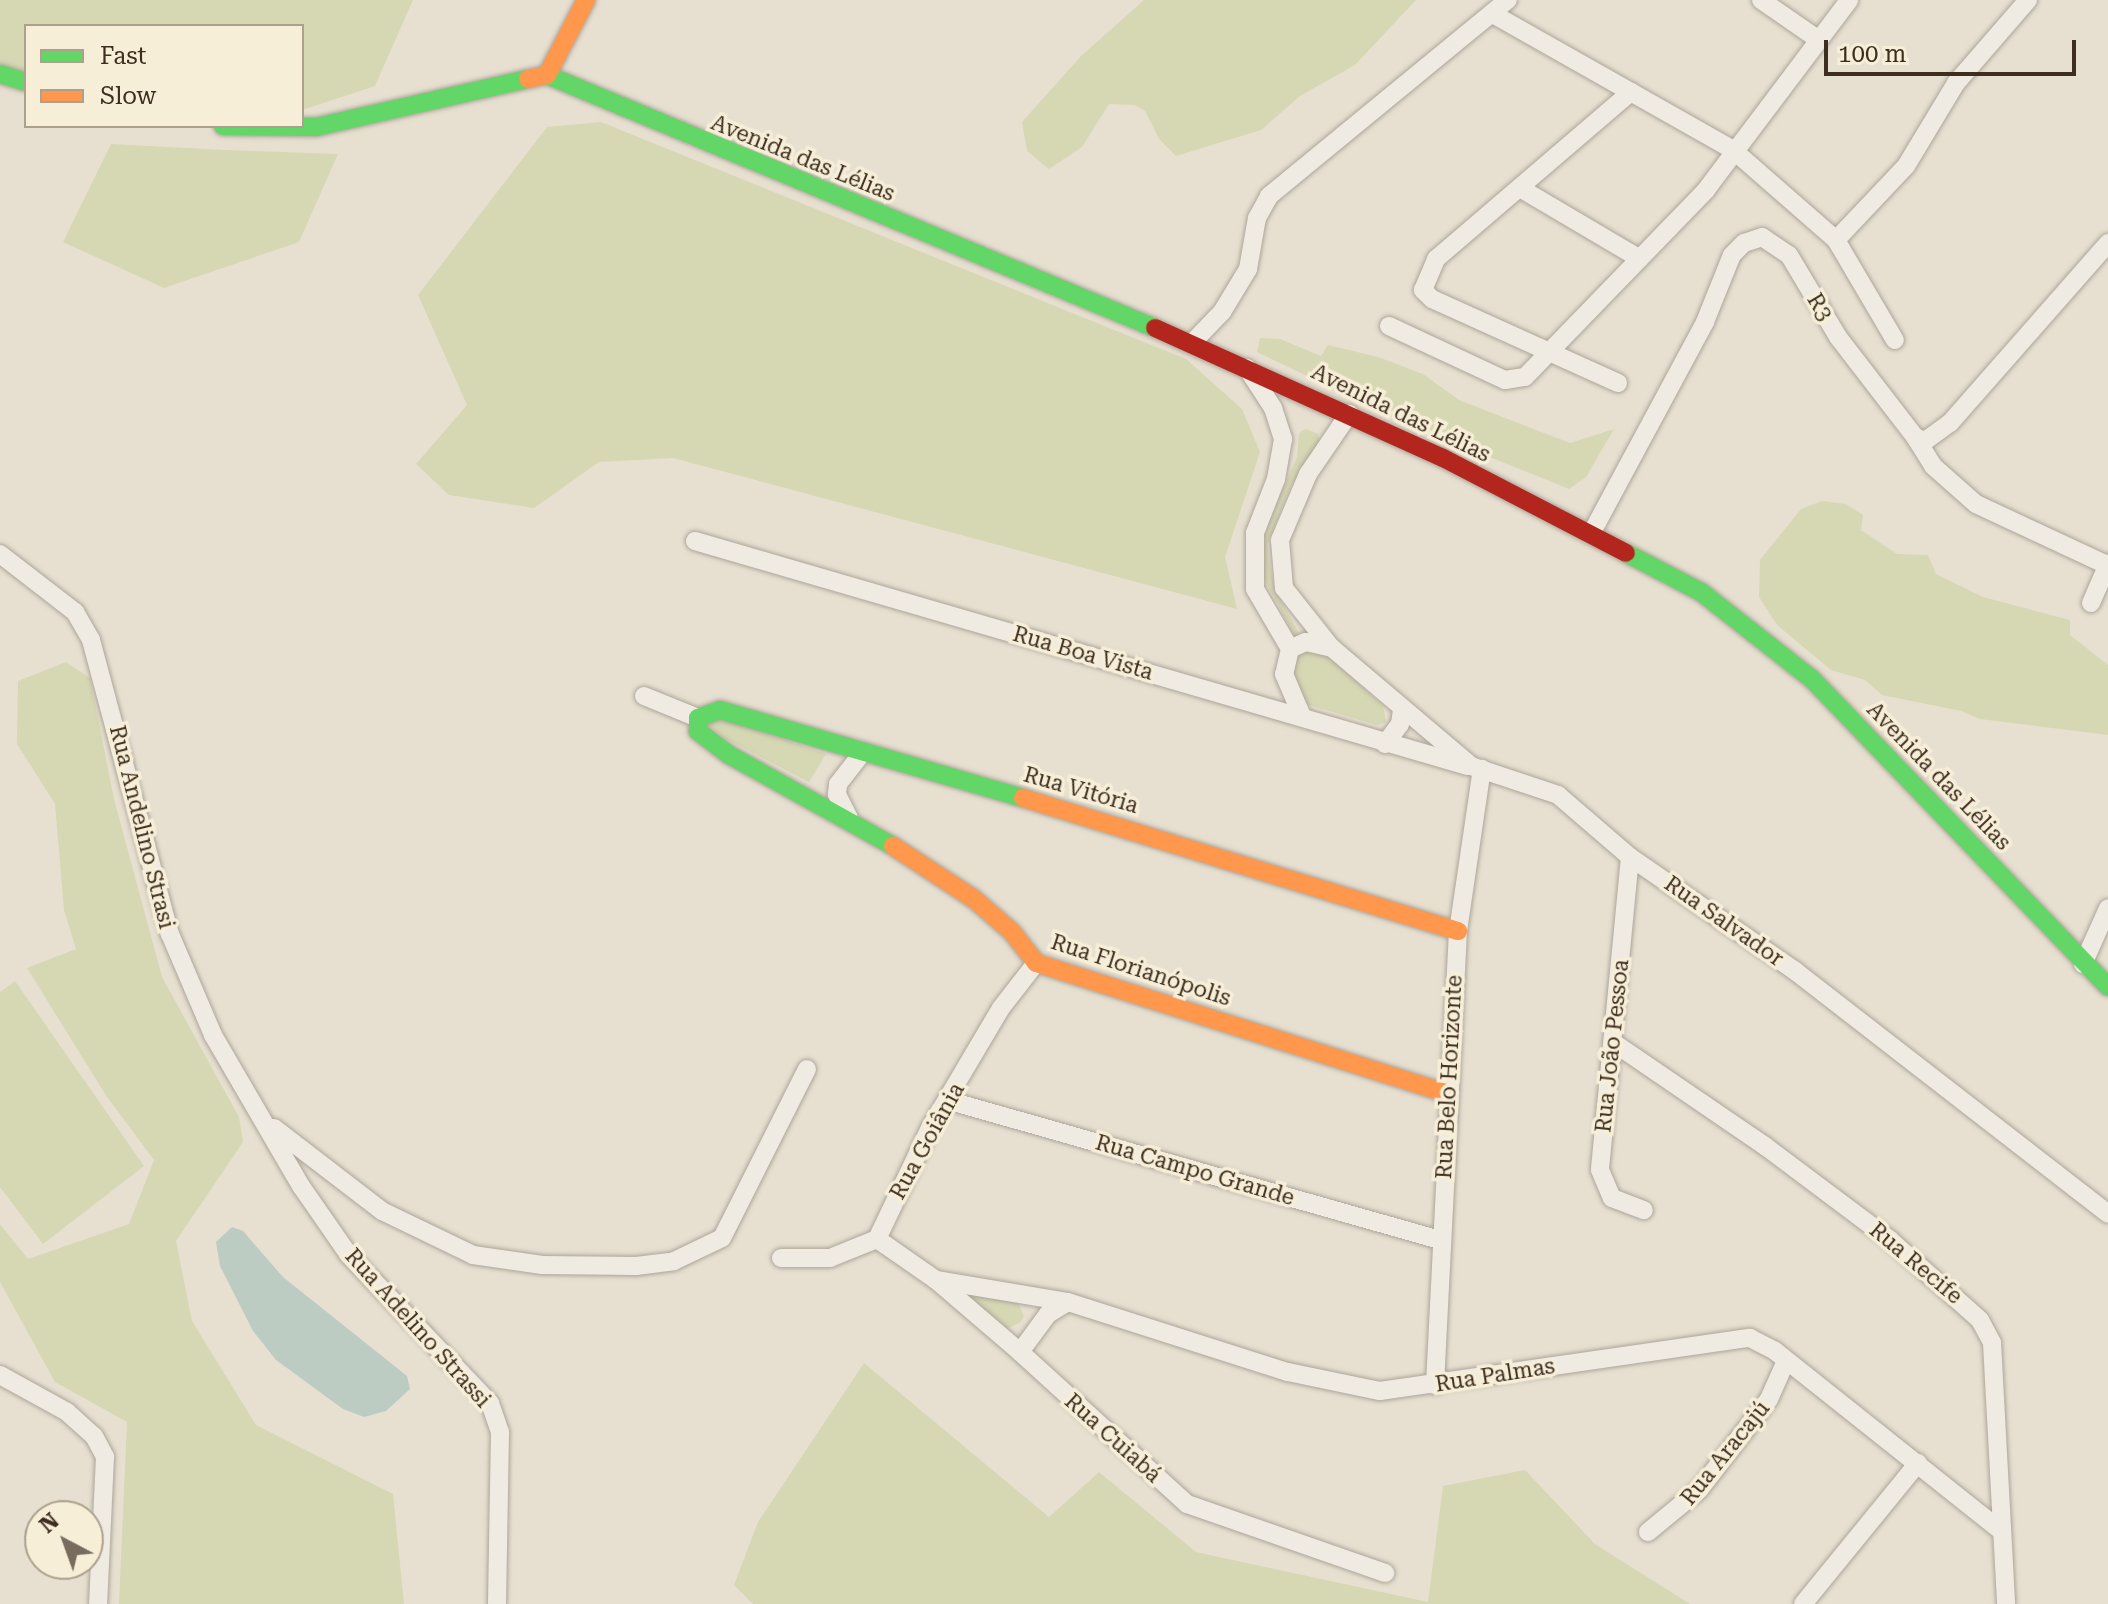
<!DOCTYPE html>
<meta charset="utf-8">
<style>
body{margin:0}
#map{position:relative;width:2108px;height:1604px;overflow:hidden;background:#e7e0d1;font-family:"Roboto Serif",serif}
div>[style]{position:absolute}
.green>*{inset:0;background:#d6d7b3}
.water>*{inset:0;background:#bcccc2}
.roads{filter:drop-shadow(0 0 2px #ada599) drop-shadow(0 0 2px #ada599)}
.street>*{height:18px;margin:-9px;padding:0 9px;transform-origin:9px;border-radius:9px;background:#efebe3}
.fast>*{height:18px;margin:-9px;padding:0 9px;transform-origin:9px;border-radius:9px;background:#63d668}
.slow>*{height:18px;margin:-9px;padding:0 9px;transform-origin:9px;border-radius:9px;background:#ff974d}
.jam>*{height:18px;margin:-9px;padding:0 9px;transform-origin:9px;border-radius:9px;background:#b3261e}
span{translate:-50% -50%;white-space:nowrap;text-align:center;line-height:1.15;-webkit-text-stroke:7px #f7eed8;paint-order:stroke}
.street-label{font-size:22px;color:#3d2e20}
.legend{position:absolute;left:24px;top:24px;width:280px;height:104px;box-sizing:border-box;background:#f7eed8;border:2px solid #ada18e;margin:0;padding:10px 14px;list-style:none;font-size:24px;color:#3d2e20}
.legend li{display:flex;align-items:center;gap:16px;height:40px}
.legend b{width:40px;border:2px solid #ada18e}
.north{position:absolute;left:24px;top:1500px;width:80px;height:80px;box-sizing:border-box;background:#f7eed8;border:2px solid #ada18e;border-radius:50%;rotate:319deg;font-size:22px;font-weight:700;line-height:32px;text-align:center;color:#3d2e20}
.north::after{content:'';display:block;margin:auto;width:28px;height:36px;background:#786c5e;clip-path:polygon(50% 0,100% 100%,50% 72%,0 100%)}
.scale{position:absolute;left:1824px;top:40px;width:252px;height:36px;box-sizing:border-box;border:4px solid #3d2e20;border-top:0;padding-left:10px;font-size:24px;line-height:28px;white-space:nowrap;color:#3d2e20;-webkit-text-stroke:6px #f7eed8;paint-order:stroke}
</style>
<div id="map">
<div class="green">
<div style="clip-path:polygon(0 0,413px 0,375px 86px,302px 110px,302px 26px,26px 26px,26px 82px,0 74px)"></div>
<div style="clip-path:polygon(1144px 0,1416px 0,1355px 65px,1300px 96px,1261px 130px,1176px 156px,1159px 139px,1145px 111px,1135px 105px,1109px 104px,1082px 147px,1049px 169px,1027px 151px,1022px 122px,1081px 56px)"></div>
<div style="clip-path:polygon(601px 122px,1186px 359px,1242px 409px,1260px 452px,1225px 557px,1237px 609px,673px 458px,599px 462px,534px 508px,449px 495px,416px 464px,467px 405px,418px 295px,547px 127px)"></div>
<div style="clip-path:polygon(111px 144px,225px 150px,338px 154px,299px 242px,164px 288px,63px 242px)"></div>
<div style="clip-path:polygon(1260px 338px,1280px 339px,1321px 356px,1328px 345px,1378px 357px,1423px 374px,1459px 400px,1570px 443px,1614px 429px,1586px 477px,1569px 489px,1403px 422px,1257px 352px)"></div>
<div style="clip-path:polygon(1306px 429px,1318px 434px,1320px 445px,1290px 487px,1267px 545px,1274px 588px,1299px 633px,1295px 637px,1262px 575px,1264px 532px,1297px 457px,1299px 433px)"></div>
<div style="clip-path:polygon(1822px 501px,1846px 504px,1863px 515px,1861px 530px,1897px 554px,1928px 555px,1936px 574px,1983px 597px,2070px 620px,2070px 635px,2108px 665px,2108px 735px,1980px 719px,1961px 711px,1882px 695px,1865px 680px,1831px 670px,1777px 625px,1759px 597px,1760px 560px,1801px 509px)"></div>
<div style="clip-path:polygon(1300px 649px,1323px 652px,1383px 706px,1386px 722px,1377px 725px,1309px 705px,1293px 690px,1291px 672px)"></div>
<div style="clip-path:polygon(66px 662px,90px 678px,114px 799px,162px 977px,239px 1117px,243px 1142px,176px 1241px,192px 1321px,256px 1425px,393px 1494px,404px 1604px,119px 1604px,127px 1422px,55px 1382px,0 1282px,0 1224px,28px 1259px,129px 1224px,154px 1160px,107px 1097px,27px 968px,76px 949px,64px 910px,55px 804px,17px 744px,18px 681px)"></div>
<div style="clip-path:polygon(712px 715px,826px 754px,809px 782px,726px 739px,710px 726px)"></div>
<div style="clip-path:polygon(15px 981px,144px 1166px,43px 1244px,0 1187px,0 992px)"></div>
<div style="clip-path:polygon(963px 1288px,1018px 1303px,1024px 1316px,1020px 1323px,1005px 1329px,965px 1298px)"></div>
<div style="clip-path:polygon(864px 1363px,1049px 1517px,1099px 1472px,1196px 1552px,1428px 1602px,1443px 1486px,1525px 1470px,1595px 1544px,1690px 1604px,753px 1604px,734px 1585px,758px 1522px)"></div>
</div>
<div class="water">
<div style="clip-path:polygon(232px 1227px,243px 1231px,283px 1277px,407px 1376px,410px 1389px,386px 1411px,364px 1417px,343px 1409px,276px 1360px,253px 1331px,220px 1266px,216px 1242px)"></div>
</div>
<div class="roads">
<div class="street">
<div style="left:1761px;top:0;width:70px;rotate:34.6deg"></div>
<div style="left:1493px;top:14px;width:276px;rotate:29.5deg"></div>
<div style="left:1733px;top:150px;width:137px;rotate:41.1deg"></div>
<div style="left:1836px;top:240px;width:116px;rotate:59.5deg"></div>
<div style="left:1520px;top:188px;width:139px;rotate:30.6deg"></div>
<div style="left:1836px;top:240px;width:102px;rotate:-46.6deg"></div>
<div style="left:1906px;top:166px;width:97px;rotate:-58.9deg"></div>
<div style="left:1956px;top:83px;width:110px;rotate:-49.1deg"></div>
<div style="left:1389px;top:326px;width:128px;rotate:25deg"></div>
<div style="left:1505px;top:380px;width:20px;rotate:-9deg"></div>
<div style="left:1525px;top:377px;width:260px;rotate:-45.9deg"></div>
<div style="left:1706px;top:190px;width:238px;rotate:-53deg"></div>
<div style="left:1193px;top:342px;width:42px;rotate:-46deg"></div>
<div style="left:1222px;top:312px;width:50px;rotate:-58.8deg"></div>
<div style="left:1248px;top:269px;width:52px;rotate:-80deg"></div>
<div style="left:1257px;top:218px;width:25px;rotate:-61deg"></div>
<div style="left:1269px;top:196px;width:309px;rotate:-39.4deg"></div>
<div style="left:1247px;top:368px;width:48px;rotate:57deg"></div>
<div style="left:1273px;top:408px;width:33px;rotate:72deg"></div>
<div style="left:1283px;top:439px;width:41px;rotate:99.9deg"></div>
<div style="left:1276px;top:479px;width:58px;rotate:111.3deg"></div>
<div style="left:1255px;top:533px;width:56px;rotate:90deg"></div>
<div style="left:1255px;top:589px;width:69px;rotate:59.7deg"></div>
<div style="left:1618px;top:383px;width:204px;rotate:-155.7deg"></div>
<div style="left:1432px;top:299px;width:13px;rotate:-135deg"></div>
<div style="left:1423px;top:290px;width:34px;rotate:-67deg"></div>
<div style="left:1436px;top:259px;width:257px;rotate:-40.6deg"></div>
<div style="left:1915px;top:437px;width:34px;rotate:58deg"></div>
<div style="left:1933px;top:466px;width:57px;rotate:41.5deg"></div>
<div style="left:1976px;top:504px;width:145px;rotate:25deg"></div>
<div style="left:1591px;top:534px;width:241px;rotate:-61.7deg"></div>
<div style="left:1705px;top:322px;width:72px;rotate:-68.1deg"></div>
<div style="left:1732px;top:255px;width:17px;rotate:-45deg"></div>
<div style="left:1744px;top:243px;width:19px;rotate:-18deg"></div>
<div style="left:1762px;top:237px;width:32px;rotate:34deg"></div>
<div style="left:1789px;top:255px;width:96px;rotate:59.1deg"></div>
<div style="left:1838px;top:337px;width:126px;rotate:52.4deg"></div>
<div style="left:1915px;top:437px;width:11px;rotate:22deg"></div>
<div style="left:1925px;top:441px;width:31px;rotate:-36deg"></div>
<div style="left:1950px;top:423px;width:240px;rotate:-48.7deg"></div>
<div style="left:695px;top:541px;width:805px;rotate:16.23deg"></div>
<div style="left:0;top:554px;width:95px;rotate:37.7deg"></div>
<div style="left:75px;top:612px;width:32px;rotate:60deg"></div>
<div style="left:91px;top:640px;width:304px;rotate:75deg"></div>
<div style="left:170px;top:934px;width:110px;rotate:66.9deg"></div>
<div style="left:213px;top:1035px;width:175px;rotate:59.8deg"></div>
<div style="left:301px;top:1186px;width:83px;rotate:55.3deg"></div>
<div style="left:348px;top:1254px;width:206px;rotate:46.4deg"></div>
<div style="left:490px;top:1403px;width:31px;rotate:71deg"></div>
<div style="left:500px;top:1432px;width:172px;rotate:91deg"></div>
<div style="left:2091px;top:603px;width:43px;rotate:-66.4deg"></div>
<div style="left:1330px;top:646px;width:74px;rotate:-128.4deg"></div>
<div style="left:1284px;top:588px;width:48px;rotate:-94.8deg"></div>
<div style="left:1280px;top:540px;width:72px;rotate:-67deg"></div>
<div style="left:1308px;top:474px;width:73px;rotate:-55.7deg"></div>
<div style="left:1290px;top:649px;width:17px;rotate:-24deg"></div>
<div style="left:1306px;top:642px;width:27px;rotate:13deg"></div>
<div style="left:1332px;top:648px;width:182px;rotate:40.3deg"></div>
<div style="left:1471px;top:766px;width:92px;rotate:18.4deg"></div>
<div style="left:1558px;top:795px;width:95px;rotate:40.7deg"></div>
<div style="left:1630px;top:857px;width:201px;rotate:34.6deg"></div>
<div style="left:1795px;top:971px;width:396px;rotate:37.8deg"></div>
<div style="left:1290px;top:649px;width:26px;rotate:103deg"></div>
<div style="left:1284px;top:674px;width:43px;rotate:67deg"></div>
<div style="left:644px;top:696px;width:58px;rotate:22.2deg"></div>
<div style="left:1385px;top:744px;width:25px;rotate:-53deg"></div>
<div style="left:1400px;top:724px;width:15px;rotate:-82deg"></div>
<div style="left:849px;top:818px;width:27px;rotate:-117deg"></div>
<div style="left:837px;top:794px;width:10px;rotate:-84deg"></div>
<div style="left:838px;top:784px;width:39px;rotate:-52deg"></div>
<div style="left:1630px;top:857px;width:314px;rotate:95.5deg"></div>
<div style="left:1600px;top:1170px;width:30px;rotate:67deg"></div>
<div style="left:1612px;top:1198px;width:34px;rotate:21deg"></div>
<div style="left:2083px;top:964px;width:61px;rotate:-65.9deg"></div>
<div style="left:1614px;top:1043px;width:183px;rotate:34.3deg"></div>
<div style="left:1765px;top:1146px;width:156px;rotate:36.9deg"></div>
<div style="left:1890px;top:1240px;width:120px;rotate:41.6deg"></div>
<div style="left:1980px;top:1320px;width:26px;rotate:62deg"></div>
<div style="left:1992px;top:1343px;width:261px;rotate:86.9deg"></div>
<div style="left:950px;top:1101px;width:509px;rotate:15.84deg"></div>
<div style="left:274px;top:1128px;width:136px;rotate:37.5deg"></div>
<div style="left:382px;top:1211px;width:101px;rotate:25.8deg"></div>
<div style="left:473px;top:1255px;width:70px;rotate:8.2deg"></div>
<div style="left:542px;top:1265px;width:94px;rotate:0.6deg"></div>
<div style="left:636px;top:1266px;width:38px;rotate:-7deg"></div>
<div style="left:674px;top:1261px;width:53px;rotate:-25.6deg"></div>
<div style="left:722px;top:1238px;width:189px;rotate:-63.3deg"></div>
<div style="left:877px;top:1239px;width:72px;rotate:34.8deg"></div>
<div style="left:936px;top:1280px;width:111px;rotate:40.6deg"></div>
<div style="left:1020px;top:1352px;width:226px;rotate:42.3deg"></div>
<div style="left:1187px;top:1504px;width:210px;rotate:19.2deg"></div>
<div style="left:781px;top:1258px;width:49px"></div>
<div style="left:830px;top:1258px;width:51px;rotate:-22deg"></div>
<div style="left:877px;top:1239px;width:123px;rotate:-64.5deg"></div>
<div style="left:930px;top:1128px;width:139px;rotate:-59.4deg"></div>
<div style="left:1001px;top:1008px;width:57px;rotate:-52.1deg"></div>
<div style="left:936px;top:1280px;width:134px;rotate:9.5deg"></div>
<div style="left:1068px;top:1302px;width:231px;rotate:17.7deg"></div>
<div style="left:1288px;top:1372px;width:94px;rotate:11.7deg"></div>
<div style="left:1380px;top:1391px;width:374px;rotate:-8.2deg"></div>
<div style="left:1750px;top:1338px;width:28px;rotate:27deg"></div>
<div style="left:1775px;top:1351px;width:289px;rotate:38.5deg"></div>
<div style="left:1020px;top:1352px;width:47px;rotate:-53.6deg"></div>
<div style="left:1048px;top:1314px;width:23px;rotate:-31deg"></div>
<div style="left:0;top:1375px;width:77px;rotate:28.9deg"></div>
<div style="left:67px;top:1412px;width:36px;rotate:42deg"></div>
<div style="left:94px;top:1436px;width:24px;rotate:62deg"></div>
<div style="left:105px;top:1457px;width:147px;rotate:92.7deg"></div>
<div style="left:1435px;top:1385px;width:455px;rotate:-87.1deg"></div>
<div style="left:1458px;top:931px;width:164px;rotate:-81.6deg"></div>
<div style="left:1648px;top:1532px;width:66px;rotate:-39.5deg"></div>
<div style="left:1699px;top:1490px;width:115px;rotate:-52.4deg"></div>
<div style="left:1769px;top:1399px;width:42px;rotate:-65.9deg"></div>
<div style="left:1803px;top:1604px;width:182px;rotate:-50.8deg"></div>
</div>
<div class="fast">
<div style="left:0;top:74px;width:27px;rotate:17deg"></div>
<div style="left:547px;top:75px;width:659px;rotate:22.59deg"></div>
<div style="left:223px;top:126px;width:93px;rotate:0.6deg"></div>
<div style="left:316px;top:127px;width:217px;rotate:-12.8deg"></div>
<div style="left:1626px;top:553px;width:85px;rotate:27.5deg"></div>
<div style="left:1701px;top:592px;width:141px;rotate:38.1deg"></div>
<div style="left:1812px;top:679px;width:427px;rotate:46.1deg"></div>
<div style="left:893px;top:846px;width:189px;rotate:-150.9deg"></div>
<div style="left:728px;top:754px;width:38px;rotate:-143deg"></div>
<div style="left:698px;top:731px;width:13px;rotate:-90deg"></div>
<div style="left:698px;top:718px;width:23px;rotate:-20deg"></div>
<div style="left:720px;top:710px;width:316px;rotate:16.2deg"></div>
</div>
<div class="slow">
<div style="left:528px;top:79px;width:19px;rotate:-12deg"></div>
<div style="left:547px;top:75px;width:85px;rotate:-62.5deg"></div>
<div style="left:1023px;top:798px;width:455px;rotate:17deg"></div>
<div style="left:893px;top:846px;width:97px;rotate:33.2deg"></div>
<div style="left:974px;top:899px;width:50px;rotate:41deg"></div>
<div style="left:1012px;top:932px;width:39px;rotate:52deg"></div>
<div style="left:1036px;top:963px;width:430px;rotate:17.6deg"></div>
</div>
<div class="jam">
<div style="left:1155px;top:328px;width:316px;rotate:24.3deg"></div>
<div style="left:1443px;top:458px;width:206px;rotate:27.4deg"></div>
</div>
</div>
<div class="street-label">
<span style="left:803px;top:158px;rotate:22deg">Avenida das Lélias</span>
<span style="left:1820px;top:307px;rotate:59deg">R3</span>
<span style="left:1401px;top:413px;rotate:26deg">Avenida das Lélias</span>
<span style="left:1083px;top:653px;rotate:16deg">Rua Boa Vista</span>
<span style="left:1939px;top:776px;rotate:46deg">Avenida das Lélias</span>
<span style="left:1081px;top:790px;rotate:16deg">Rua Vitória</span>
<span style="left:142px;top:827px;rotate:76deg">Rua Andelino Strasi</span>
<span style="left:1724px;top:921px;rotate:35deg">Rua Salvador</span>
<span style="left:1141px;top:970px;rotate:18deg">Rua Florianópolis</span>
<span style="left:1612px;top:1046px;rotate:-84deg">Rua João Pessoa</span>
<span style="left:1449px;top:1077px;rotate:-87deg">Rua Belo Horizonte</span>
<span style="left:927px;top:1141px;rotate:-61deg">Rua Goiânia</span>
<span style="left:1195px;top:1170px;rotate:16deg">Rua Campo Grande</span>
<span style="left:1916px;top:1263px;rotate:40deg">Rua Recife</span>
<span style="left:418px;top:1328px;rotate:48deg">Rua Adelino Strassi</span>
<span style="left:1495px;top:1375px;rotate:-9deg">Rua Palmas</span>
<span style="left:1113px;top:1438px;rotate:42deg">Rua Cuiabá</span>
<span style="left:1725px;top:1453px;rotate:-51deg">Rua Aracajú</span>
</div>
<ul class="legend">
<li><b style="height:10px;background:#63d668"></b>Fast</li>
<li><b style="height:10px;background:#ff974d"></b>Slow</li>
</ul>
<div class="north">N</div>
<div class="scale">100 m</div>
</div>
